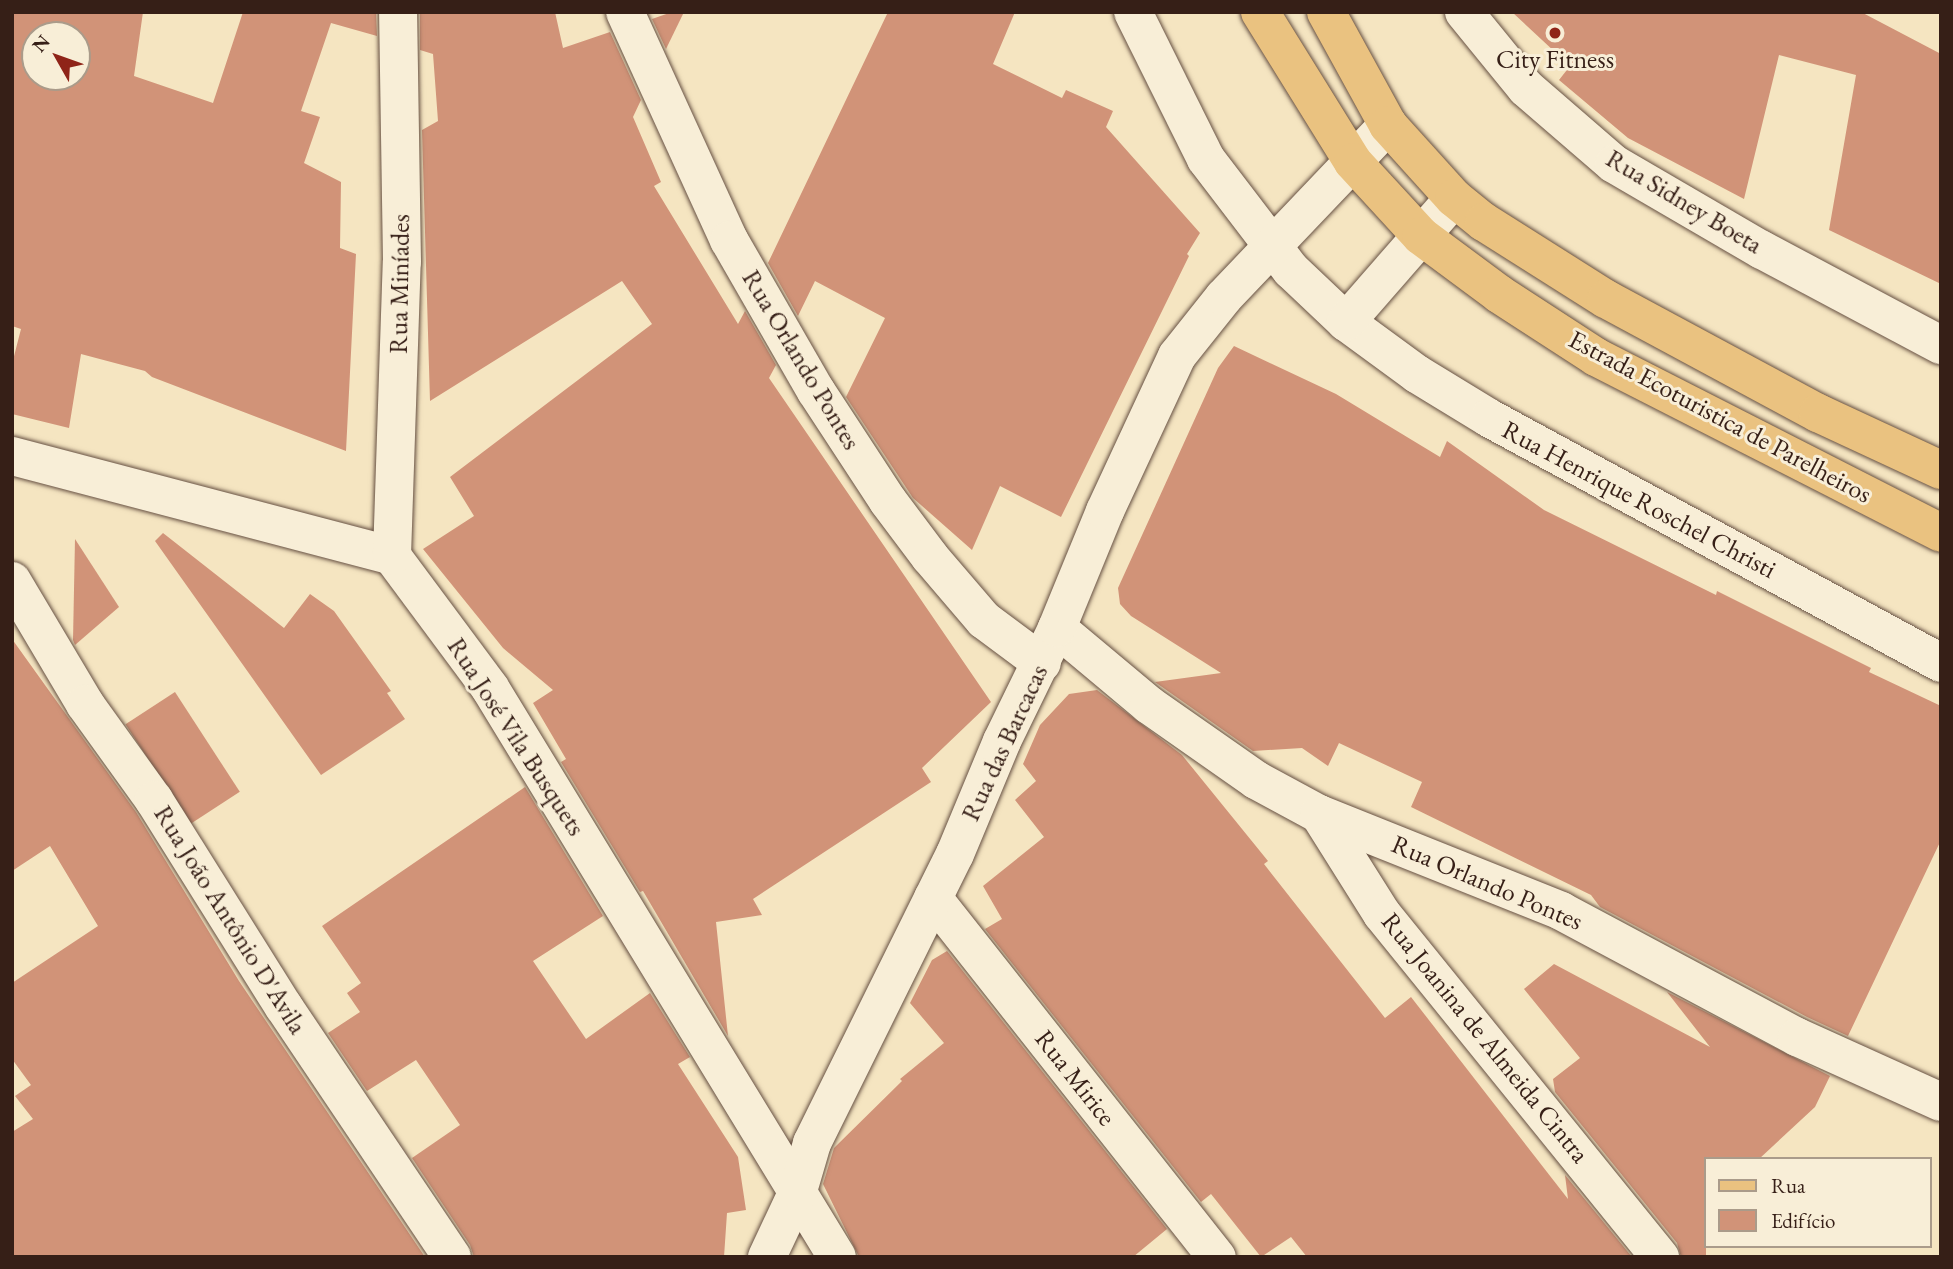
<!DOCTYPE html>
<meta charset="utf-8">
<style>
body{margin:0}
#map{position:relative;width:1953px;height:1269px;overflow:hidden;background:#f5e5c1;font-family:"EB Garamond",serif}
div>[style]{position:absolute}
.building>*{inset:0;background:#d19378;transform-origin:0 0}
.roads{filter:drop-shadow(0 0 2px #665042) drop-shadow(0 0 2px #665042)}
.minor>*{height:38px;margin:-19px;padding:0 19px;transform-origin:19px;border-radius:19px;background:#f8eed7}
.primary>*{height:38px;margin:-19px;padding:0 19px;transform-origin:19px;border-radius:19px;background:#eac280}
.dots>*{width:19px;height:19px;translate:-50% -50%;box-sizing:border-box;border:4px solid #f8eed7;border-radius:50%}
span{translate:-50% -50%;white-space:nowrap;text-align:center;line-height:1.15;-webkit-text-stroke:6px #f8eed7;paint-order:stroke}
.poi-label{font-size:26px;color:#361f17}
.street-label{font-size:26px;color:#361f17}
.frame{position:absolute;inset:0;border:14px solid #361f17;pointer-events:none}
.legend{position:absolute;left:1704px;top:1157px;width:228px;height:91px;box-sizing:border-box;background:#f8eed7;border:2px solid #aa9b8a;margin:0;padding:9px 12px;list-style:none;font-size:21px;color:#361f17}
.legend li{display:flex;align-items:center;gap:14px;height:35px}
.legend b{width:35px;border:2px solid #aa9b8a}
.north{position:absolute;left:21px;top:21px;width:70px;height:70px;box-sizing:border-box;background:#f8eed7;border:2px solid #aa9b8a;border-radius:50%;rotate:310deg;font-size:19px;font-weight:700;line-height:28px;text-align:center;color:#361f17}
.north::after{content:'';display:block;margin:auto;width:24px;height:32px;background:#8f2418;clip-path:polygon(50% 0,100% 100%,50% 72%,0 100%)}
</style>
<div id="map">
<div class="building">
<div style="clip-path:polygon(evenodd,12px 12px,143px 12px,134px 76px,213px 103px,243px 12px,376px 12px,377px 36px,331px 23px,301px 111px,320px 117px,304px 163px,341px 182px,340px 248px,356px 254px,346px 451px,152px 377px,145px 371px,81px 354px,69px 428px,12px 414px,12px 364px,21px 329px,12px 326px,12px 12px,35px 35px,77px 35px,77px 77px,35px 77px,35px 35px)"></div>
<div style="clip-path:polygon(420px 12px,555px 12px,563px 48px,610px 32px,641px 100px,633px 117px,661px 182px,654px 186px,738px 324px,745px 311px,776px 365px,769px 378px,991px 702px,922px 768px,931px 782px,753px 899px,762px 915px,716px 922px,728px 1036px,643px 891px,640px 892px,561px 762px,566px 759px,533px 703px,553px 690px,503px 648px,423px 549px,474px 516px,450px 477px,652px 324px,622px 281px,430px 401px,422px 130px,438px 121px,433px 54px,420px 50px)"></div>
<div style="clip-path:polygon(672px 12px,684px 12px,666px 49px,652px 19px)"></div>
<div style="clip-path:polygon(888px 12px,1015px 12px,993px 64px,1062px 98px,1066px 90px,1113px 111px,1106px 127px,1200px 233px,1187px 254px,1189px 256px,1061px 517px,1000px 486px,972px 550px,913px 498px,846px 397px,885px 318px,815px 281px,798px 316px,768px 263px)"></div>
<div style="clip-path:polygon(1512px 12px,1861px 12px,1941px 54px,1941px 284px,1829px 230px,1856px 75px,1779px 55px,1744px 199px,1628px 138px,1559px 80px,1570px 66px)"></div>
<div style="clip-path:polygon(1234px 346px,1336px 394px,1440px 457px,1447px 441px,1544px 510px,1716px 595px,1717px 591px,1871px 668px,1869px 672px,1941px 706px,1941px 840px,1848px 1036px,1807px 1017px,1600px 907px,1591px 895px,1411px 807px,1422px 782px,1339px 743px,1328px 766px,1302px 748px,1253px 751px,1155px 682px,1221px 673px,1131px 616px,1120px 604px,1118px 588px,1218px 368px)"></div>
<div style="clip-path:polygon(163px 533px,284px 628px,310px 594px,334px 611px,391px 691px,387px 693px,405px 719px,321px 775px,155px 541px)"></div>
<div style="clip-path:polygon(75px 539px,119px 607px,75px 645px,73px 640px)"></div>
<div style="clip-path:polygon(12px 639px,136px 812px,239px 981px,425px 1257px,12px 1257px,12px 1132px,33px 1119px,15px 1096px,31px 1085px,12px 1059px,12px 983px,98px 926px,50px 846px,12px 871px)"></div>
<div style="clip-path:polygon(1097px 690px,1182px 755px,1268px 861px,1264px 864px,1385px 1018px,1411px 997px,1568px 1199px,1565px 1175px,1632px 1257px,1307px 1257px,1291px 1237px,1261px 1257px,1211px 1194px,1201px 1202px,985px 929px,1002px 919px,983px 886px,1044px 837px,1015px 800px,1036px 781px,1023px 764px,1040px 725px,1069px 694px)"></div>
<div style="left:175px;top:692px;width:119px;height:59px;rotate:57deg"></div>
<div style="clip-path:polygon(525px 787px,603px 916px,533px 961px,586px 1039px,650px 993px,690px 1057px,678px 1064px,738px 1157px,746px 1210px,727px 1213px,724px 1257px,474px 1257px,470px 1245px,412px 1158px,460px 1125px,416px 1060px,367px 1091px,328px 1033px,360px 1012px,347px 993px,361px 983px,322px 926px)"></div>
<div style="clip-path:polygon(947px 951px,1167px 1229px,1133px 1257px,859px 1257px,823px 1184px,834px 1148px,902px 1081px,900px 1079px,944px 1043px,910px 1003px,932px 960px)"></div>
<div style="clip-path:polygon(1554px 964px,1710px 1047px,1667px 992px,1830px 1076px,1815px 1107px,1759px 1159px,1706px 1159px,1706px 1257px,1681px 1257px,1677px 1243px,1555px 1092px,1553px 1079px,1580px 1058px,1524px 989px)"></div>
</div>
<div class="roads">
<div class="minor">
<div style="left:625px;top:12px;width:251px;rotate:65.5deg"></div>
<div style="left:729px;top:240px;width:174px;rotate:60.1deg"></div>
<div style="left:816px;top:391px;width:131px;rotate:56.8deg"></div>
<div style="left:888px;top:501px;width:70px;rotate:53.1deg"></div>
<div style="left:930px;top:557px;width:83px;rotate:49.4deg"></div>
<div style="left:984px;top:620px;width:72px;rotate:36.6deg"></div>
<div style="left:1133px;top:12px;width:164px;rotate:63.6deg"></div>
<div style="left:1206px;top:159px;width:140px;rotate:52.6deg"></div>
<div style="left:1291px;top:270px;width:76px;rotate:43.4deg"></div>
<div style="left:1346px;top:322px;width:88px;rotate:36.2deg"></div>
<div style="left:1417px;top:374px;width:84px;rotate:31.4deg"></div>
<div style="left:1489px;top:418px;width:514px;rotate:28.46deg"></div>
<div style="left:1464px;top:12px;width:98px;rotate:50.8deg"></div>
<div style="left:1526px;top:88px;width:116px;rotate:40.8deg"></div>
<div style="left:1614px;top:164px;width:171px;rotate:30.2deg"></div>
<div style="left:1762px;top:250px;width:203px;rotate:28deg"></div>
<div style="left:1346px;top:322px;width:164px;rotate:-48.9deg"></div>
<div style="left:12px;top:456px;width:393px;rotate:14.7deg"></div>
<div style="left:392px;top:556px;width:164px;rotate:53.4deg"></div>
<div style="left:490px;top:688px;width:666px;rotate:58.62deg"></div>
<div style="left:392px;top:556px;width:294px;rotate:-88.1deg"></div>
<div style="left:402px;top:262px;width:250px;rotate:-90.9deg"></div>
<div style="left:12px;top:581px;width:143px;rotate:59.3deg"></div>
<div style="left:85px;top:704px;width:118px;rotate:54.3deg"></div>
<div style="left:154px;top:800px;width:244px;rotate:57.9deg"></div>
<div style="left:284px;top:1007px;width:301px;rotate:56.1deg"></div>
<div style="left:1057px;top:628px;width:120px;rotate:39.9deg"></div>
<div style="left:1149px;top:705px;width:131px;rotate:35deg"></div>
<div style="left:1256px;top:780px;width:72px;rotate:28.4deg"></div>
<div style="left:1319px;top:814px;width:261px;rotate:21.8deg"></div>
<div style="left:1561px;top:911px;width:268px;rotate:28.1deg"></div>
<div style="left:1797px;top:1037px;width:158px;rotate:24.3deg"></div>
<div style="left:1319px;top:814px;width:118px;rotate:57.8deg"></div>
<div style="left:1382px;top:914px;width:442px;rotate:51deg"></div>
<div style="left:933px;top:898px;width:458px;rotate:51.7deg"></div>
<div style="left:767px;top:1257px;width:73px;rotate:-64.8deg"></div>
<div style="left:798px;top:1191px;width:50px;rotate:-73.7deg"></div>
<div style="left:812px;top:1143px;width:322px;rotate:-63.7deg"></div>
<div style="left:955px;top:854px;width:122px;rotate:-67.4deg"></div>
<div style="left:1002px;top:741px;width:126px;rotate:-64deg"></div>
<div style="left:1057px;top:628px;width:126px;rotate:-67.7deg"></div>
<div style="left:1105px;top:511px;width:171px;rotate:-65.1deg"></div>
<div style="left:1177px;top:356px;width:75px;rotate:-51.5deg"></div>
<div style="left:1224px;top:297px;width:238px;rotate:-46.4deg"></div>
</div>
<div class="primary">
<div style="left:1260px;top:12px;width:176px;rotate:58.2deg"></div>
<div style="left:1353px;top:162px;width:100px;rotate:47.4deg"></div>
<div style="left:1421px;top:236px;width:97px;rotate:36.6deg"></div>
<div style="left:1499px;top:294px;width:116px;rotate:33deg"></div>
<div style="left:1596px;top:357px;width:387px;rotate:27deg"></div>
<div style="left:1326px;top:12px;width:129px;rotate:61.2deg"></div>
<div style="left:1388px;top:125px;width:98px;rotate:47.9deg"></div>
<div style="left:1454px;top:198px;width:38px;rotate:39deg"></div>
<div style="left:1484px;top:222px;width:144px;rotate:32.3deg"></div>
<div style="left:1606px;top:299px;width:241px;rotate:28.3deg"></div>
<div style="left:1818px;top:413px;width:136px;rotate:24.9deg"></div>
</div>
</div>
<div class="dots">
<div style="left:1555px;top:33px;background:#8f2418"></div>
</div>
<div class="poi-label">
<span style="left:1555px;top:60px">City Fitness</span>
</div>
<div class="street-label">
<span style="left:1684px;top:202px;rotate:31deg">Rua Sidney Boeta</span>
<span style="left:400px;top:284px;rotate:-89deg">Rua Miníades</span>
<span style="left:801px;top:360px;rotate:59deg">Rua Orlando Pontes</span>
<span style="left:1720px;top:417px;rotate:28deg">Estrada Ecoturistica de Parelheiros</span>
<span style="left:1639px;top:500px;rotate:28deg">Rua Henrique Roschel Christi</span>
<span style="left:516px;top:737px;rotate:57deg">Rua José Vila Busquets</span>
<span style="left:1005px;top:743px;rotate:-65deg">Rua das Barcacas</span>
<span style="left:1487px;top:883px;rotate:23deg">Rua Orlando Pontes</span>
<span style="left:230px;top:920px;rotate:58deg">Rua João Antônio D'Avila</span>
<span style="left:1485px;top:1038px;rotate:51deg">Rua Joanina de Almeida Cintra</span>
<span style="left:1075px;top:1078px;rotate:52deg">Rua Mirice</span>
</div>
<div class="frame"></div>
<ul class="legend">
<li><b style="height:9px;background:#eac280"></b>Rua</li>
<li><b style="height:19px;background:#d19378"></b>Edifício</li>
</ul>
<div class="north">N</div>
</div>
